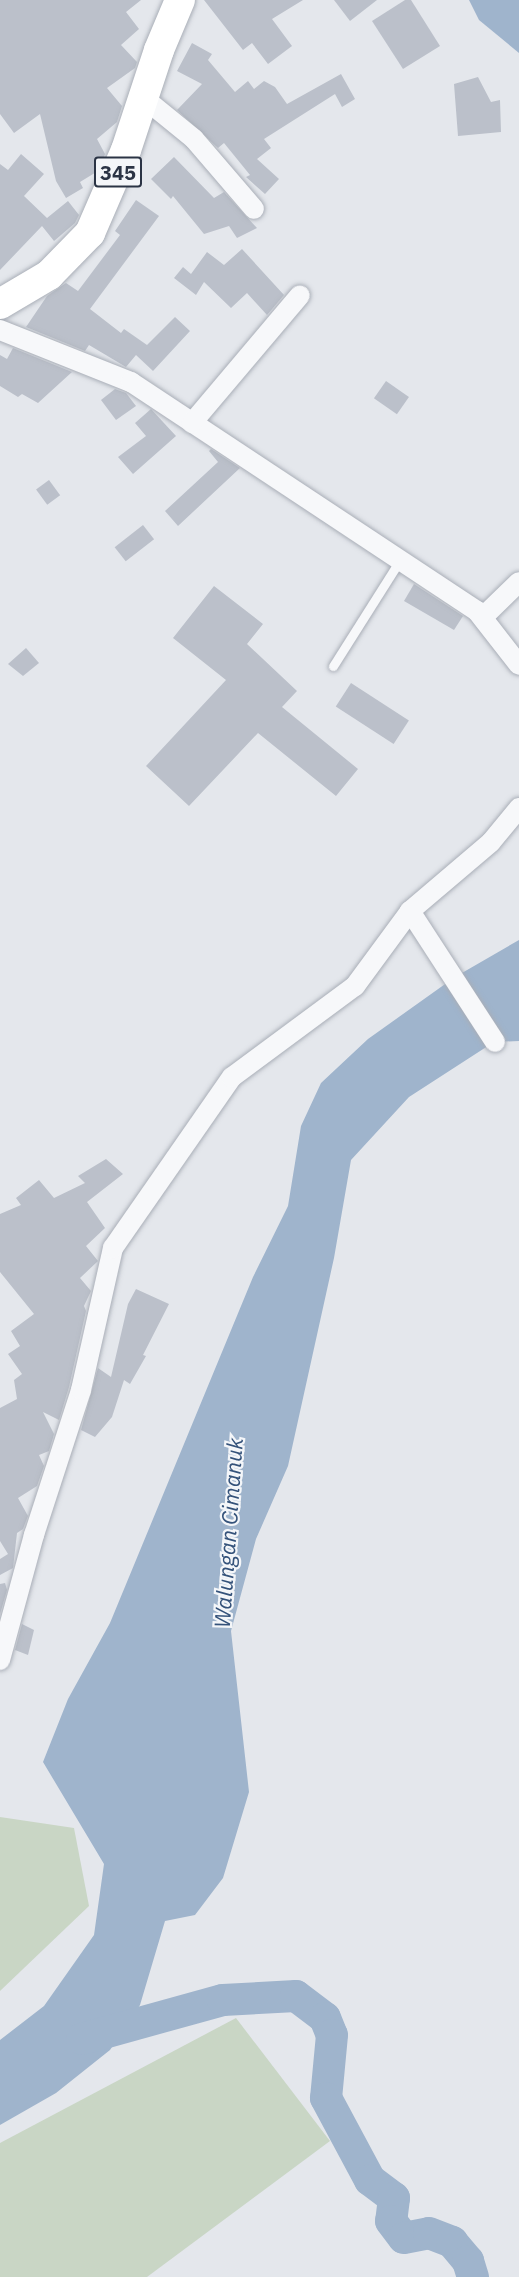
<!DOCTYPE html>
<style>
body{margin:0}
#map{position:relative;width:519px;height:2277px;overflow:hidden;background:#e4e7ec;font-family:"IBM Plex Sans",sans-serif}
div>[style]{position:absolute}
.green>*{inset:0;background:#c9d6c5}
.water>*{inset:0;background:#9fb4cc}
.river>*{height:32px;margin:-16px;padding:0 16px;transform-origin:16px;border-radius:16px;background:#9fb4cc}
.building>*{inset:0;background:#bbc0ca;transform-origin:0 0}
.roads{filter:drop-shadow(0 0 2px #a9aeb7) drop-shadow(0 0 2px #a9aeb7)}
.lane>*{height:9px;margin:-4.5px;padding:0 4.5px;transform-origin:4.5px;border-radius:4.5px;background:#f7f8fa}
.street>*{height:20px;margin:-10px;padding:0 10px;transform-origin:10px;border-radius:10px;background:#f7f8fa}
.primary>*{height:30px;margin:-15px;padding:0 15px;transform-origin:15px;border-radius:15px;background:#fff}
span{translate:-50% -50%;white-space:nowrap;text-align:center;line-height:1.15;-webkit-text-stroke:4.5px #f4f6f9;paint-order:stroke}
.shield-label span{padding:2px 4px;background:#f4f6f9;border:2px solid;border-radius:4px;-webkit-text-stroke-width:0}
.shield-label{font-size:20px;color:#2b3445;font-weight:700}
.water-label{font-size:22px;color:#34527a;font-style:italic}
</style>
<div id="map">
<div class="green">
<div style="clip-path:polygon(0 1817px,74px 1828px,89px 1906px,0 1991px)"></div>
<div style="clip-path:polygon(236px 2018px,330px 2141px,147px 2277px,0 2277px,0 2143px)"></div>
</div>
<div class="water">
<div style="clip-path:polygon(469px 0,519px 0,519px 53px,479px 20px)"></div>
<div style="clip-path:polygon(519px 940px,519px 1041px,494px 1042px,409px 1097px,351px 1160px,334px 1258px,288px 1466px,256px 1539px,231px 1631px,249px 1792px,223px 1878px,195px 1915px,165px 1921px,140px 2005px,110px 2050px,56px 2093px,0 2125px,0 2040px,44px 2006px,94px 1935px,104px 1864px,43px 1762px,68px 1699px,110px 1623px,253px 1277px,288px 1206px,301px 1126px,321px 1083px,368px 1039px,455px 977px)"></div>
</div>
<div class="river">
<div style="left:82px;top:2039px;width:146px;rotate:-15.5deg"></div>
<div style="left:223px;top:2000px;width:73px;rotate:-3.1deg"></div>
<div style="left:296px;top:1996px;width:36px;rotate:37deg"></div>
<div style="left:325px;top:2018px;width:18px;rotate:68deg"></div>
<div style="left:332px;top:2035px;width:63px;rotate:95.4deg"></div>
<div style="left:326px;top:2098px;width:93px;rotate:61.8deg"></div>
<div style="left:370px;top:2180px;width:30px;rotate:37deg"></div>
<div style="left:394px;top:2198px;width:23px;rotate:97deg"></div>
<div style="left:391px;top:2221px;width:21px;rotate:53deg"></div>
<div style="left:404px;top:2238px;width:25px;rotate:-11deg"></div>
<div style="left:429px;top:2233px;width:25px;rotate:21deg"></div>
<div style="left:452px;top:2242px;width:25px;rotate:50deg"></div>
<div style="left:468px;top:2261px;width:17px;rotate:73deg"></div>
</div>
<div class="building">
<div style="clip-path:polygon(0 0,141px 0,126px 12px,139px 29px,121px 45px,137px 62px,135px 68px,107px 88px,122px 106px,117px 122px,97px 139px,105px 154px,98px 171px,80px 182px,83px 188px,66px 198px,56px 181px,40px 114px,14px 133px,0 114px)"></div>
<div style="clip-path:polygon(204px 0,303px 0,272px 19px,292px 46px,268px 64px,252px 43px,243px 50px)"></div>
<div style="clip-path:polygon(334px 0,377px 0,350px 21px)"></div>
<div style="clip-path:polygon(405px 0,411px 0,440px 46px,403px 69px,372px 21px)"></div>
<div style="clip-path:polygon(192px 43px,212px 54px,208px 60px,235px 92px,248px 81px,254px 89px,264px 81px,275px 87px,287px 104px,341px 74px,355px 99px,342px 107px,335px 94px,264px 139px,271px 148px,257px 159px,279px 179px,265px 194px,246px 177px,250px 175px,224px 143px,218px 148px,177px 110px,202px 84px,177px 71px)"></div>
<div style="clip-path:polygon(478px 77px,491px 102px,500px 100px,501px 132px,458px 136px,454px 84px)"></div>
<div style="clip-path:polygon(21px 154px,44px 174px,24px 196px,47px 218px,68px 201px,79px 215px,75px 223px,54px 241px,42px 226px,0 270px,0 164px,8px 170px)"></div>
<div style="clip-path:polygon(174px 157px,214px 198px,224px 192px,257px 228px,237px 238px,229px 226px,204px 234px,173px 196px,171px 199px,151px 179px)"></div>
<div style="clip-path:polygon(136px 200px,159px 216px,90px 309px,121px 333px,124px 329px,147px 345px,175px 317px,190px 331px,153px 371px,136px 355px,126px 367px,89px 345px,85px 351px,26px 327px,47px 296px,66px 283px,78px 291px,120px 235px,115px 231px)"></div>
<div style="clip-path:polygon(242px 249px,284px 295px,267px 315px,247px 293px,231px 308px,204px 282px,196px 295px,174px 278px,183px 267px,191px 274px,207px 252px,224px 265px)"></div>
<div style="clip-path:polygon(13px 348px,72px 372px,38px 403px,22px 394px,18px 397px,0 386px,0 355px,7px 359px)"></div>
<div style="left:386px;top:381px;width:28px;height:21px;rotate:35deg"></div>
<div style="clip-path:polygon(115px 389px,126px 393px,136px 406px,116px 420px,101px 400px)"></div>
<div style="clip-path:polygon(151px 409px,176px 436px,133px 474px,118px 457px,146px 436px,135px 423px)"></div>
<div style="clip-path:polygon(211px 449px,240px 468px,178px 526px,165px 511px,218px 462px,209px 451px)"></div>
<div style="left:49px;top:480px;width:19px;height:16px;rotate:54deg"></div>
<div style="left:143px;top:525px;width:18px;height:36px;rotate:52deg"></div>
<div style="clip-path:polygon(414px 584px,463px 616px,454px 630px,404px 601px)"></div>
<div style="clip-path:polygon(214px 586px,263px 624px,247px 644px,297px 691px,282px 707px,358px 769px,336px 796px,258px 733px,189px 806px,146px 766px,226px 680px,173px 638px)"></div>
<div style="clip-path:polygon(26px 648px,39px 663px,23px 676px,8px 664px)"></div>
<div style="left:351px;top:683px;width:69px;height:28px;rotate:33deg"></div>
<div style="clip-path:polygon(106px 1159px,123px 1174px,87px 1202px,105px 1228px,86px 1246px,98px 1261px,80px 1278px,91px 1291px,84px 1306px,86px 1311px,69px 1387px,59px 1420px,43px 1412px,54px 1434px,49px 1451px,39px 1455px,44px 1466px,37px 1486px,18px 1498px,28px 1516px,23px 1529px,17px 1533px,13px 1568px,0 1575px,0 1559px,8px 1554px,0 1541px,0 1408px,17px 1399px,14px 1380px,22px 1374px,8px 1354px,20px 1346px,11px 1331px,34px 1314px,0 1272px,0 1214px,21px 1205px,16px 1198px,39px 1180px,54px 1198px,85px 1183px,78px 1176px)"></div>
<div style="clip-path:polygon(136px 1289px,169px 1304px,143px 1355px,146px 1356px,130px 1384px,124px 1380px,112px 1417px,95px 1437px,81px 1430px,98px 1368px,111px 1377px,128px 1304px)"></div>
<div style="clip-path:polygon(5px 1583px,7px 1590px,0 1614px,0 1584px)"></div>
<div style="clip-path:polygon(22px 1624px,34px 1630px,28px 1655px,15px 1650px)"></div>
</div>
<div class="roads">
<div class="lane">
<div style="left:333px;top:666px;width:125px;rotate:-57.7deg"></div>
</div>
<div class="street">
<div style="left:145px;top:99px;width:63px;rotate:39.2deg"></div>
<div style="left:194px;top:139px;width:92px;rotate:49.4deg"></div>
<div style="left:0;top:330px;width:141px;rotate:21.7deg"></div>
<div style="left:131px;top:382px;width:415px;rotate:33.5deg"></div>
<div style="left:477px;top:611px;width:68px;rotate:52.1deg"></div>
<div style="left:192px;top:423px;width:167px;rotate:-49.8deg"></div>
<div style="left:483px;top:617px;width:50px;rotate:-44.2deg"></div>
<div style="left:410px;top:911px;width:156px;rotate:57deg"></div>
<div style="left:0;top:1660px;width:130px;rotate:-74.8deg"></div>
<div style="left:34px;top:1535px;width:152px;rotate:-72deg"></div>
<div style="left:81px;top:1390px;width:146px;rotate:-77.3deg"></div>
<div style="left:113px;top:1248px;width:208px;rotate:-55.2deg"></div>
<div style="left:232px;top:1077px;width:153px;rotate:-36.5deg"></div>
<div style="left:355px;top:986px;width:93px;rotate:-53.7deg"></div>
<div style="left:410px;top:911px;width:106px;rotate:-40.4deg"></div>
<div style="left:491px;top:842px;width:44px;rotate:-50.5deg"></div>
</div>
<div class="primary">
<div style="left:0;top:304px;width:57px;rotate:-30.6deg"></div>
<div style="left:49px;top:275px;width:59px;rotate:-45.7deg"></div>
<div style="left:90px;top:233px;width:90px;rotate:-66.6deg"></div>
<div style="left:126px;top:150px;width:105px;rotate:-71.7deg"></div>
<div style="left:159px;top:50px;width:54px;rotate:-67.2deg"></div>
</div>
</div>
<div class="shield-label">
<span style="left:118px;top:172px">345</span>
</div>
<div class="water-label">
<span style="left:228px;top:1533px;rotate:-86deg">Walungan Cimanuk</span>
</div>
</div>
